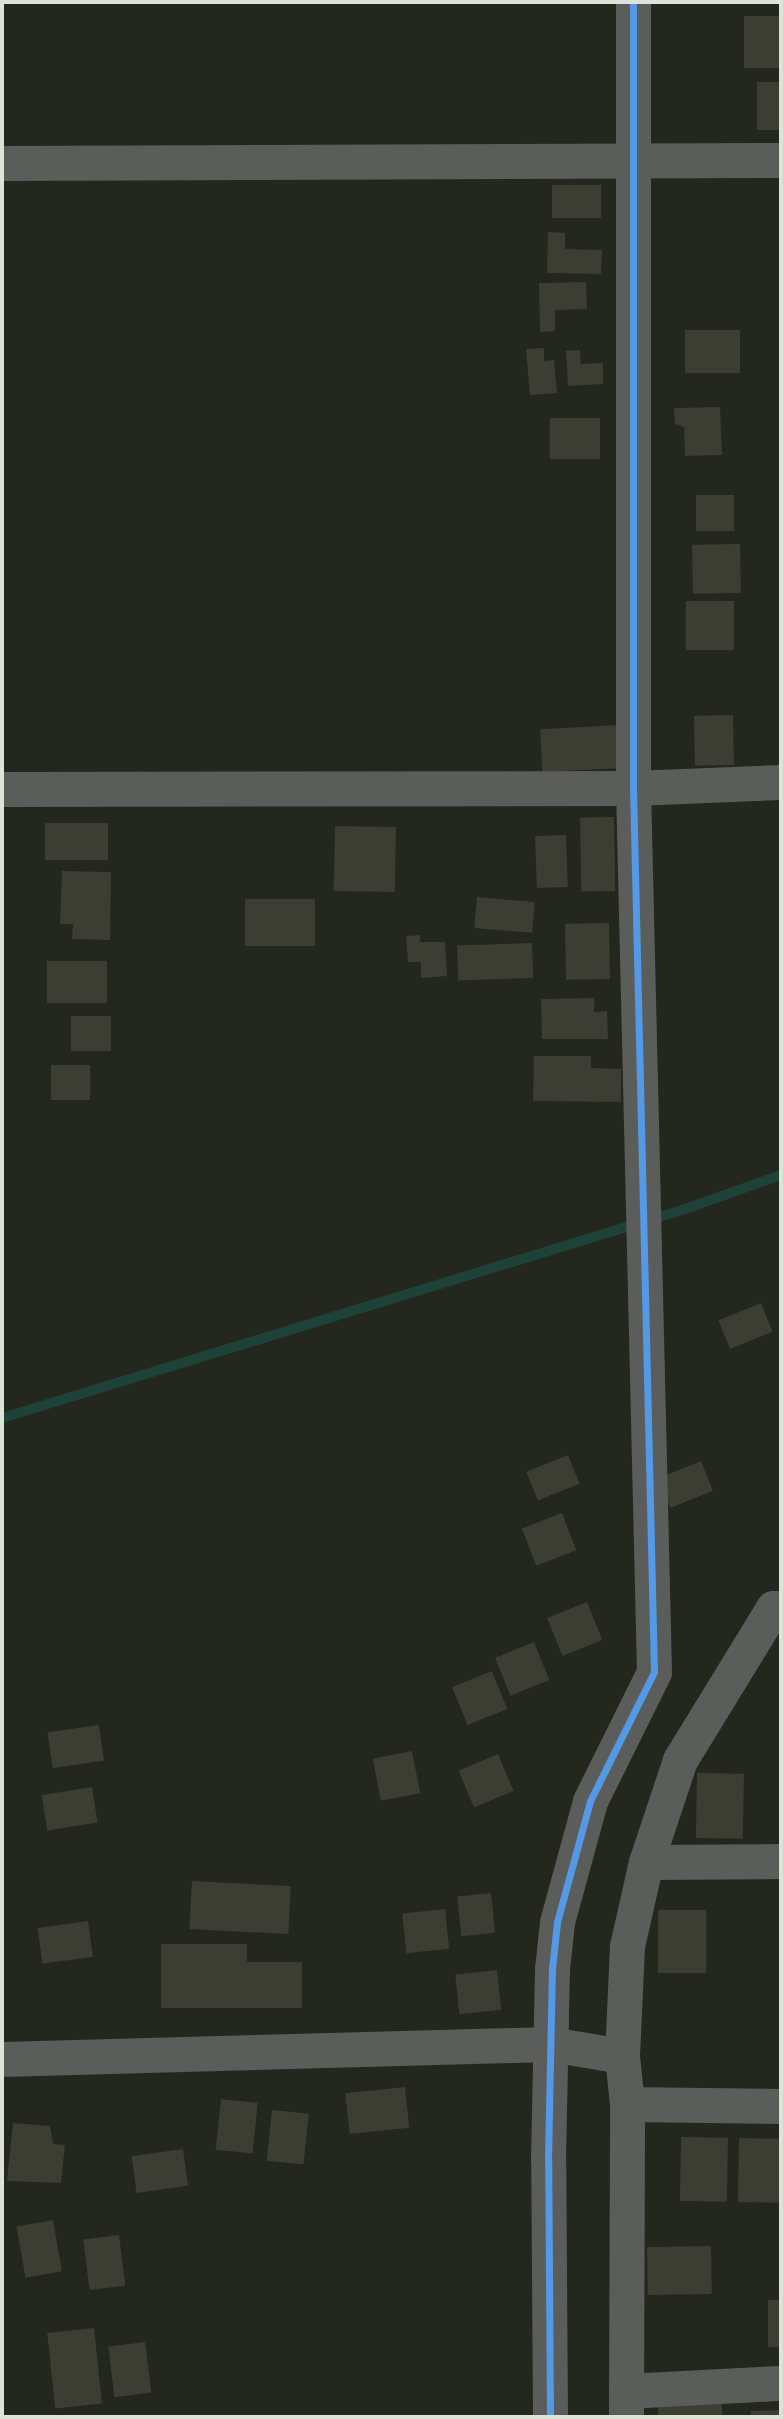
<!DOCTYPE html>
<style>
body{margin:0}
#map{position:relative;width:783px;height:2419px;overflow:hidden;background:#23271e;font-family:"Open Sans",sans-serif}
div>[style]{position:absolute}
.stream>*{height:10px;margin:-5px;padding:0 5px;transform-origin:5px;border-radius:5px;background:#1e4138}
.building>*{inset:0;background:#3c3d33;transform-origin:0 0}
.minor>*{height:35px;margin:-17.5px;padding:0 17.5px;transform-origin:17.5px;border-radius:17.5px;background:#5b5d5a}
.cycleway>*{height:7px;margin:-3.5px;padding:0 3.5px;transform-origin:3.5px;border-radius:3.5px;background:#5399e6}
span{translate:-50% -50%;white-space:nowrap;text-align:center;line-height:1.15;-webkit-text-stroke:6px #0f120b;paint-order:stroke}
.frame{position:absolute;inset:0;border:4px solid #dee3d8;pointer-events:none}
</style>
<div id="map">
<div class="stream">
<div style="left:2px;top:1418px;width:711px;rotate:-17.01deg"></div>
<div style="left:682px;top:1210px;width:105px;rotate:-19.5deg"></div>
</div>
<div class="building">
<div style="left:744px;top:16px;width:37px;height:52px"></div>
<div style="left:781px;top:82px;width:48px;height:24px;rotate:90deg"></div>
<div style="left:552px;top:185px;width:49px;height:33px"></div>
<div style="clip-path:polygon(548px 232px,565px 233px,565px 249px,602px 250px,601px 274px,547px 273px)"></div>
<div style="clip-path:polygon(586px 282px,587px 309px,555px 310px,555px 331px,540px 332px,539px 283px)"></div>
<div style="left:685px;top:330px;width:55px;height:43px"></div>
<div style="clip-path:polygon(544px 348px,544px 361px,554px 360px,557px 393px,530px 395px,526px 349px)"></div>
<div style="clip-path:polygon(580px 350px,581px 364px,603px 363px,603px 384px,568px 386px,566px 351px)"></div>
<div style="clip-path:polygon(720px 407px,722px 455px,685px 456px,684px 427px,675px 424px,674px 408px)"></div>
<div style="left:550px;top:418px;width:50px;height:41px"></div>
<div style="left:696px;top:495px;width:38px;height:36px"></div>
<div style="left:740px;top:544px;width:49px;height:48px;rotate:89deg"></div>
<div style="left:734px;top:601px;width:49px;height:48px;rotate:90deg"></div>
<div style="left:733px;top:715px;width:50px;height:39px;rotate:89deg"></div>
<div style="left:619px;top:725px;width:43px;height:79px;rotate:87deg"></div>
<div style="left:614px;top:817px;width:74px;height:34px;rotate:89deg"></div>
<div style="left:108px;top:823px;width:37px;height:63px;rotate:90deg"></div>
<div style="left:335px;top:826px;width:61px;height:65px;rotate:1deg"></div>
<div style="left:566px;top:835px;width:52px;height:31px;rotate:88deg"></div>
<div style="clip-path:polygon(62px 871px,111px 872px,110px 940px,72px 939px,73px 924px,60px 924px)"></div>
<div style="left:477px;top:897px;width:58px;height:31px;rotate:5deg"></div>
<div style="left:315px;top:899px;width:47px;height:70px;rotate:90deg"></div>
<div style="left:609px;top:923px;width:56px;height:44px;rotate:89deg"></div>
<div style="clip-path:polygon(420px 935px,420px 942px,445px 942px,447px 976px,421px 978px,421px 962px,408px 962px,406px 936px)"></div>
<div style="left:532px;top:943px;width:35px;height:75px;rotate:88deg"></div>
<div style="left:47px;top:961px;width:60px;height:42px"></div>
<div style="clip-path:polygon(594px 998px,594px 1012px,607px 1011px,608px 1039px,542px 1039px,541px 999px)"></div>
<div style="left:111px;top:1016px;width:35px;height:40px;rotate:90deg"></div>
<div style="clip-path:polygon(534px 1056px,591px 1056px,591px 1068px,621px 1069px,621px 1102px,533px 1101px)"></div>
<div style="left:51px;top:1065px;width:39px;height:35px"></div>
<div style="left:761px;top:1303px;width:31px;height:46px;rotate:68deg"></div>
<div style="left:568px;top:1455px;width:31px;height:45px;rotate:68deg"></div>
<div style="left:701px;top:1461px;width:32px;height:46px;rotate:68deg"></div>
<div style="left:562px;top:1513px;width:40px;height:43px;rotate:69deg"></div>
<div style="left:587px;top:1602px;width:41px;height:43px;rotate:68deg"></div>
<div style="left:534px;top:1642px;width:41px;height:42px;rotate:68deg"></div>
<div style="left:492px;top:1671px;width:41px;height:43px;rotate:68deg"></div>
<div style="left:99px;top:1725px;width:36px;height:52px;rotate:82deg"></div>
<div style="left:412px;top:1751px;width:43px;height:40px;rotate:79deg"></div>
<div style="left:498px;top:1754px;width:40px;height:43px;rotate:67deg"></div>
<div style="left:697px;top:1773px;width:47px;height:65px;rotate:1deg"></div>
<div style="left:92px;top:1787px;width:36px;height:51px;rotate:81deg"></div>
<div style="left:192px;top:1881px;width:99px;height:48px;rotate:3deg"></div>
<div style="left:491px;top:1893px;width:40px;height:34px;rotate:84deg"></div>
<div style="left:445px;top:1909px;width:40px;height:43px;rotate:84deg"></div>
<div style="left:658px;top:1910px;width:48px;height:63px"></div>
<div style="left:88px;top:1921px;width:36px;height:51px;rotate:82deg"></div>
<div style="clip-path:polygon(161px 1944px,247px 1944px,247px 1962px,302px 1962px,302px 2008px,161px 2008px)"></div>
<div style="left:497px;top:1970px;width:40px;height:42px;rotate:84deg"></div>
<div style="left:405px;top:2087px;width:41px;height:60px;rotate:84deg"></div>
<div style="left:221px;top:2099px;width:37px;height:51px;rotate:6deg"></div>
<div style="left:272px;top:2110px;width:37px;height:51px;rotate:6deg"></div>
<div style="clip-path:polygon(13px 2123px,50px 2126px,53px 2144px,65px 2145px,61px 2183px,7px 2181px)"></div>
<div style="left:681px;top:2137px;width:47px;height:64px;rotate:1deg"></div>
<div style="left:739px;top:2138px;width:42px;height:64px;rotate:1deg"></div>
<div style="left:183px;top:2149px;width:37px;height:52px;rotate:82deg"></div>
<div style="left:53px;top:2220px;width:52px;height:37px;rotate:80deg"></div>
<div style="left:119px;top:2235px;width:51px;height:36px;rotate:83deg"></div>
<div style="left:711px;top:2246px;width:48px;height:64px;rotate:89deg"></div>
<div style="left:768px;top:2300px;width:13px;height:47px"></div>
<div style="left:94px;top:2328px;width:76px;height:47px;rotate:84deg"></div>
<div style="left:145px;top:2342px;width:51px;height:37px;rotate:83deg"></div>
<div style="left:722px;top:2403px;width:14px;height:64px;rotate:90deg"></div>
<div style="clip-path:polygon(781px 2410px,781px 2417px,751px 2417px,751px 2411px)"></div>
</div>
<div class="minor">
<div style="left:2px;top:163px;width:779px;rotate:-0.22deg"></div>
<div style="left:2px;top:789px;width:631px;rotate:-0.09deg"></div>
<div style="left:633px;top:788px;width:148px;rotate:-2.3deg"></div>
<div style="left:646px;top:1862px;width:135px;rotate:-0.4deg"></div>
<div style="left:2px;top:2059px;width:548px;rotate:-1.57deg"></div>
<div style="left:550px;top:2044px;width:73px;rotate:9.5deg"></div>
<div style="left:627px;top:2104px;width:154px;rotate:0.7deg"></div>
<div style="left:626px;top:2391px;width:155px;rotate:-3deg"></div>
<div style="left:550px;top:2417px;width:258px;rotate:-90.4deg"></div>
<div style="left:548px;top:2159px;width:190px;rotate:-88.8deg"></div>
<div style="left:552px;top:1969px;width:47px;rotate:-83.9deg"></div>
<div style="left:557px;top:1922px;width:125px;rotate:-74.7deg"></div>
<div style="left:590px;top:1801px;width:144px;rotate:-63.6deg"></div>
<div style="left:654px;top:1672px;width:884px;rotate:-91.36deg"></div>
<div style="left:633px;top:788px;width:786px;rotate:-90deg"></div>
<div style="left:626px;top:2417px;width:313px;rotate:-89.8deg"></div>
<div style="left:627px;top:2104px;width:48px;rotate:-95.9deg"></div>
<div style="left:622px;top:2056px;width:110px;rotate:-87.4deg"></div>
<div style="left:627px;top:1946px;width:86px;rotate:-77.3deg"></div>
<div style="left:646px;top:1862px;width:108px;rotate:-71.6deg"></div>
<div style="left:680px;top:1760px;width:178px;rotate:-58.5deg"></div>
<div style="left:773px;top:1608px;width:8px"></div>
</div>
<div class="cycleway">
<div style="left:550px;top:2417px;width:258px;rotate:-90.4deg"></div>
<div style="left:548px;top:2159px;width:190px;rotate:-88.8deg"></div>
<div style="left:552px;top:1969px;width:47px;rotate:-83.9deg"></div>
<div style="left:557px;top:1922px;width:125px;rotate:-74.7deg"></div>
<div style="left:590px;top:1801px;width:144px;rotate:-63.6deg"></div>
<div style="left:654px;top:1672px;width:884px;rotate:-91.36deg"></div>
<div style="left:633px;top:788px;width:786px;rotate:-90deg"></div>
</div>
<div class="frame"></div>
</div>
